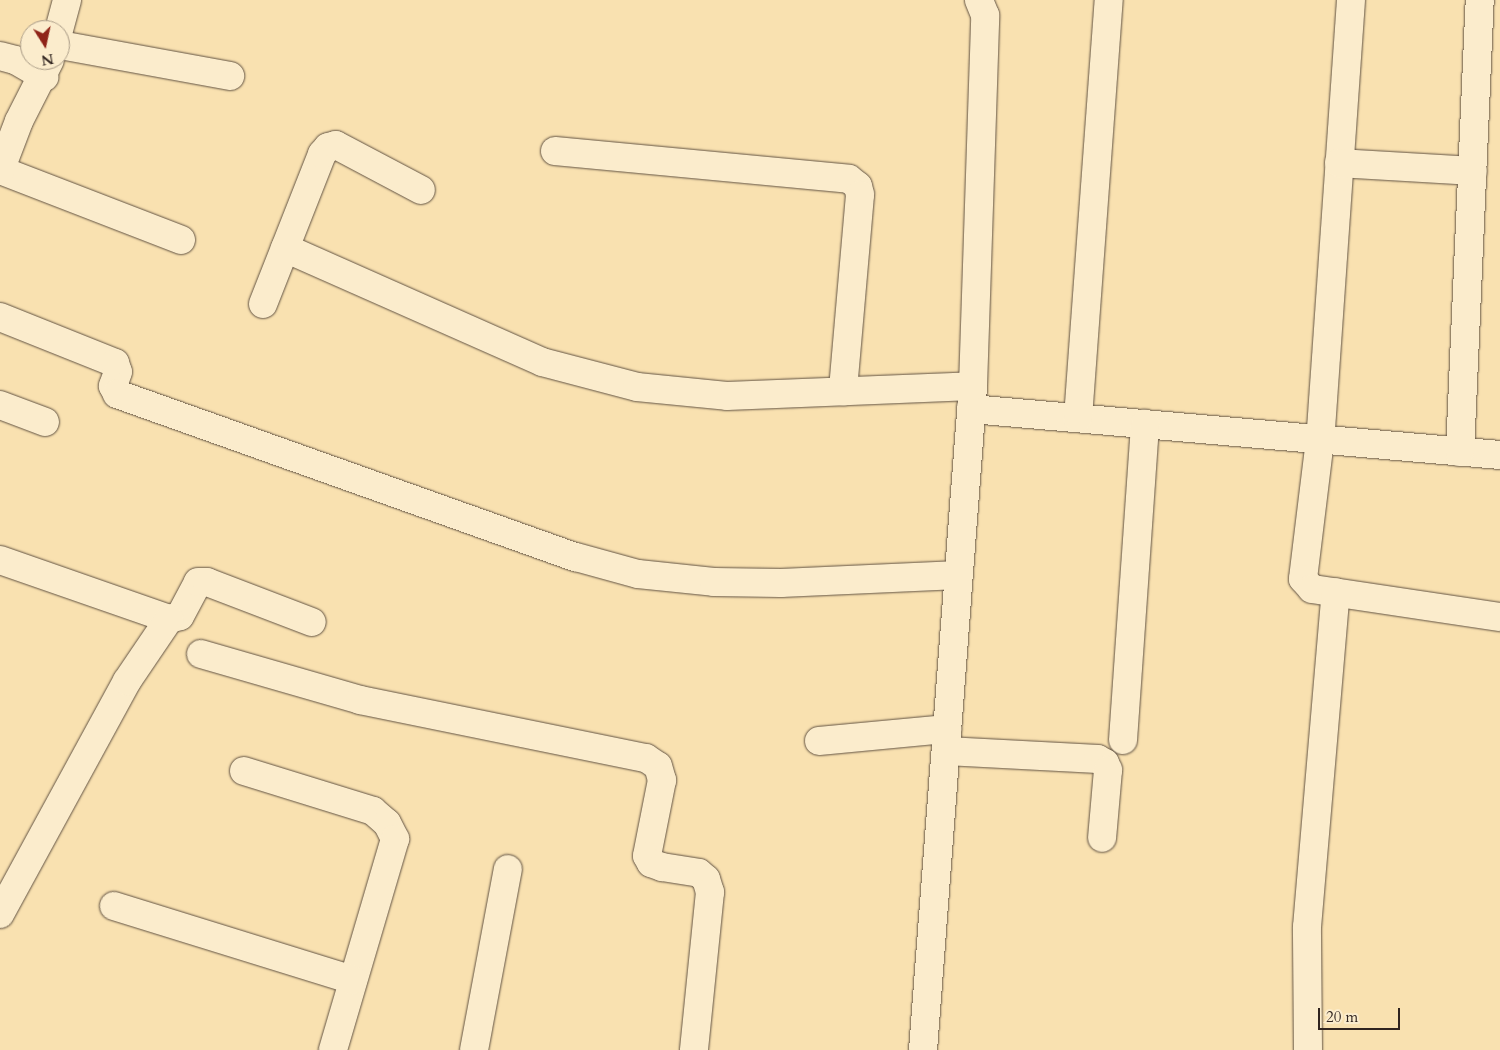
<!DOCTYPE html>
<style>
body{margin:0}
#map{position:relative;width:1500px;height:1050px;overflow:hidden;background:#f9e1b0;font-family:Cardo,serif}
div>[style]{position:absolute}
.roads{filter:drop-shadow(0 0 1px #625343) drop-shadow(0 0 1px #625343)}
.minor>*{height:28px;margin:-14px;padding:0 14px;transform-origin:14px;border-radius:14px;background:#fbeccc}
span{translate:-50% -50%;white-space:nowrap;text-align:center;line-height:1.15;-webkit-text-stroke:4px #fbeccc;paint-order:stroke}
.north{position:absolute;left:20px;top:20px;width:50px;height:50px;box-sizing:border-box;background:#fbeccc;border:1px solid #aa9c87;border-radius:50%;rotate:170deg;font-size:14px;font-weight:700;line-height:20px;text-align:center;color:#30241f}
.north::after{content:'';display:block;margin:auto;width:18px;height:22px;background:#8f2418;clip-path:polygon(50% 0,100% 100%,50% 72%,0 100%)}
.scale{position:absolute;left:1318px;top:1008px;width:82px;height:22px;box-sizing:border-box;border:2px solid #30241f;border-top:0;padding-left:6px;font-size:15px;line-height:18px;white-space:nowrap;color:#30241f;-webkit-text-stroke:4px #fbeccc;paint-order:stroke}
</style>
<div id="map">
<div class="roads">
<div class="minor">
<div style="left:1351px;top:0;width:441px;rotate:94deg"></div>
<div style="left:1320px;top:440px;width:140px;rotate:97deg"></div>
<div style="left:1303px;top:579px;width:13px;rotate:48deg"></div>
<div style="left:1312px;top:589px;width:190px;rotate:8.5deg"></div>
<div style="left:59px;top:30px;width:31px;rotate:-75deg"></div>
<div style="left:60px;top:45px;width:173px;rotate:10.3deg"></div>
<div style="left:0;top:56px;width:16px;rotate:15deg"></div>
<div style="left:15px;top:60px;width:34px;rotate:30deg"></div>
<div style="left:555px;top:151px;width:295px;rotate:5.4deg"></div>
<div style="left:849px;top:179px;width:11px;rotate:38deg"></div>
<div style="left:858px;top:186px;width:9px;rotate:77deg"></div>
<div style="left:860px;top:195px;width:197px;rotate:95deg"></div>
<div style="left:1339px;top:163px;width:134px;rotate:3.4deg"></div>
<div style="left:0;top:170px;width:194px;rotate:21.1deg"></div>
<div style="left:0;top:171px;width:53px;rotate:-69.2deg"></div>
<div style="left:19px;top:121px;width:68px;rotate:-63.1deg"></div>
<div style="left:285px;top:248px;width:281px;rotate:23.9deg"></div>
<div style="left:542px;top:362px;width:98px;rotate:14.7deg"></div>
<div style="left:637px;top:387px;width:90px;rotate:5.7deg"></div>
<div style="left:727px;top:396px;width:246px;rotate:-2.3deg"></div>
<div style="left:263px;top:304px;width:161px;rotate:-68.5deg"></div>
<div style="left:322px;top:154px;width:9px;rotate:-49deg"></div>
<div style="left:328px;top:147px;width:8px;rotate:-14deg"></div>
<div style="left:336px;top:145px;width:96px;rotate:27.9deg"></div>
<div style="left:0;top:317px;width:124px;rotate:21.8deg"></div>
<div style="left:115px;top:363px;width:9px;rotate:72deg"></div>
<div style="left:118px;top:372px;width:15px;rotate:110deg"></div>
<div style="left:113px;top:386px;width:9px;rotate:63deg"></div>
<div style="left:117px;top:394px;width:487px;rotate:19.6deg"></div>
<div style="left:576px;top:557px;width:64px;rotate:15.3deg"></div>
<div style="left:638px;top:574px;width:76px;rotate:6deg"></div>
<div style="left:714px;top:582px;width:67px;rotate:0.9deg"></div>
<div style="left:781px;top:583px;width:178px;rotate:-2.6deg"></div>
<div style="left:0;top:405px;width:48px;rotate:20.7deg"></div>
<div style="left:971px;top:409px;width:531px;rotate:4.97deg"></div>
<div style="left:1078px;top:418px;width:419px;rotate:-85.8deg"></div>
<div style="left:1460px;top:452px;width:452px;rotate:-87.5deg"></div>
<div style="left:0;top:560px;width:179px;rotate:19.2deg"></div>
<div style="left:169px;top:619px;width:11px;rotate:-15deg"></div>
<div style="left:180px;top:616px;width:38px;rotate:-62deg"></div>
<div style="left:198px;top:582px;width:9px"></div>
<div style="left:207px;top:582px;width:112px;rotate:20.9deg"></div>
<div style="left:201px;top:654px;width:166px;rotate:16.1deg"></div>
<div style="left:360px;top:700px;width:292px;rotate:11.5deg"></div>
<div style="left:646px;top:758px;width:14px;rotate:34deg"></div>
<div style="left:658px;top:766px;width:15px;rotate:74deg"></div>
<div style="left:662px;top:780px;width:77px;rotate:101.2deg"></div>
<div style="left:647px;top:856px;width:8px;rotate:60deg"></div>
<div style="left:651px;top:863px;width:12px;rotate:20deg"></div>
<div style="left:662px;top:867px;width:37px;rotate:9deg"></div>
<div style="left:699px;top:873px;width:9px;rotate:41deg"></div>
<div style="left:706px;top:879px;width:14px;rotate:73deg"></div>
<div style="left:710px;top:892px;width:159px;rotate:95.8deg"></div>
<div style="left:1123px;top:740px;width:317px;rotate:-86deg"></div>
<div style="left:819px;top:741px;width:129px;rotate:-5.4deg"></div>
<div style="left:946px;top:751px;width:152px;rotate:3deg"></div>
<div style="left:1098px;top:759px;width:8px;rotate:30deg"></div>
<div style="left:1105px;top:763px;width:8px;rotate:67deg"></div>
<div style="left:1108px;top:770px;width:68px;rotate:95deg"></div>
<div style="left:244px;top:771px;width:135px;rotate:17.2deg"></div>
<div style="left:373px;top:811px;width:18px;rotate:41deg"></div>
<div style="left:387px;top:823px;width:18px;rotate:63deg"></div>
<div style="left:395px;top:839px;width:220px;rotate:106.4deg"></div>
<div style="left:114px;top:906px;width:250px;rotate:17.2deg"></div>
<div style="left:0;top:914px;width:265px;rotate:-61.4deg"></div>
<div style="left:127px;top:681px;width:75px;rotate:-55.9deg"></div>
<div style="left:474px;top:1050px;width:184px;rotate:-79.4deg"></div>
<div style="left:923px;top:1050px;width:666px;rotate:-85.69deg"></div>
<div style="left:973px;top:386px;width:371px;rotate:-88.1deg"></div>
<div style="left:985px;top:15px;width:16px;rotate:-112deg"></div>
<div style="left:1308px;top:1050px;width:123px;rotate:-90.5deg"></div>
<div style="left:1307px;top:927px;width:336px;rotate:-85.1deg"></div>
</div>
</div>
<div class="north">N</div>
<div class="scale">20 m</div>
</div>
